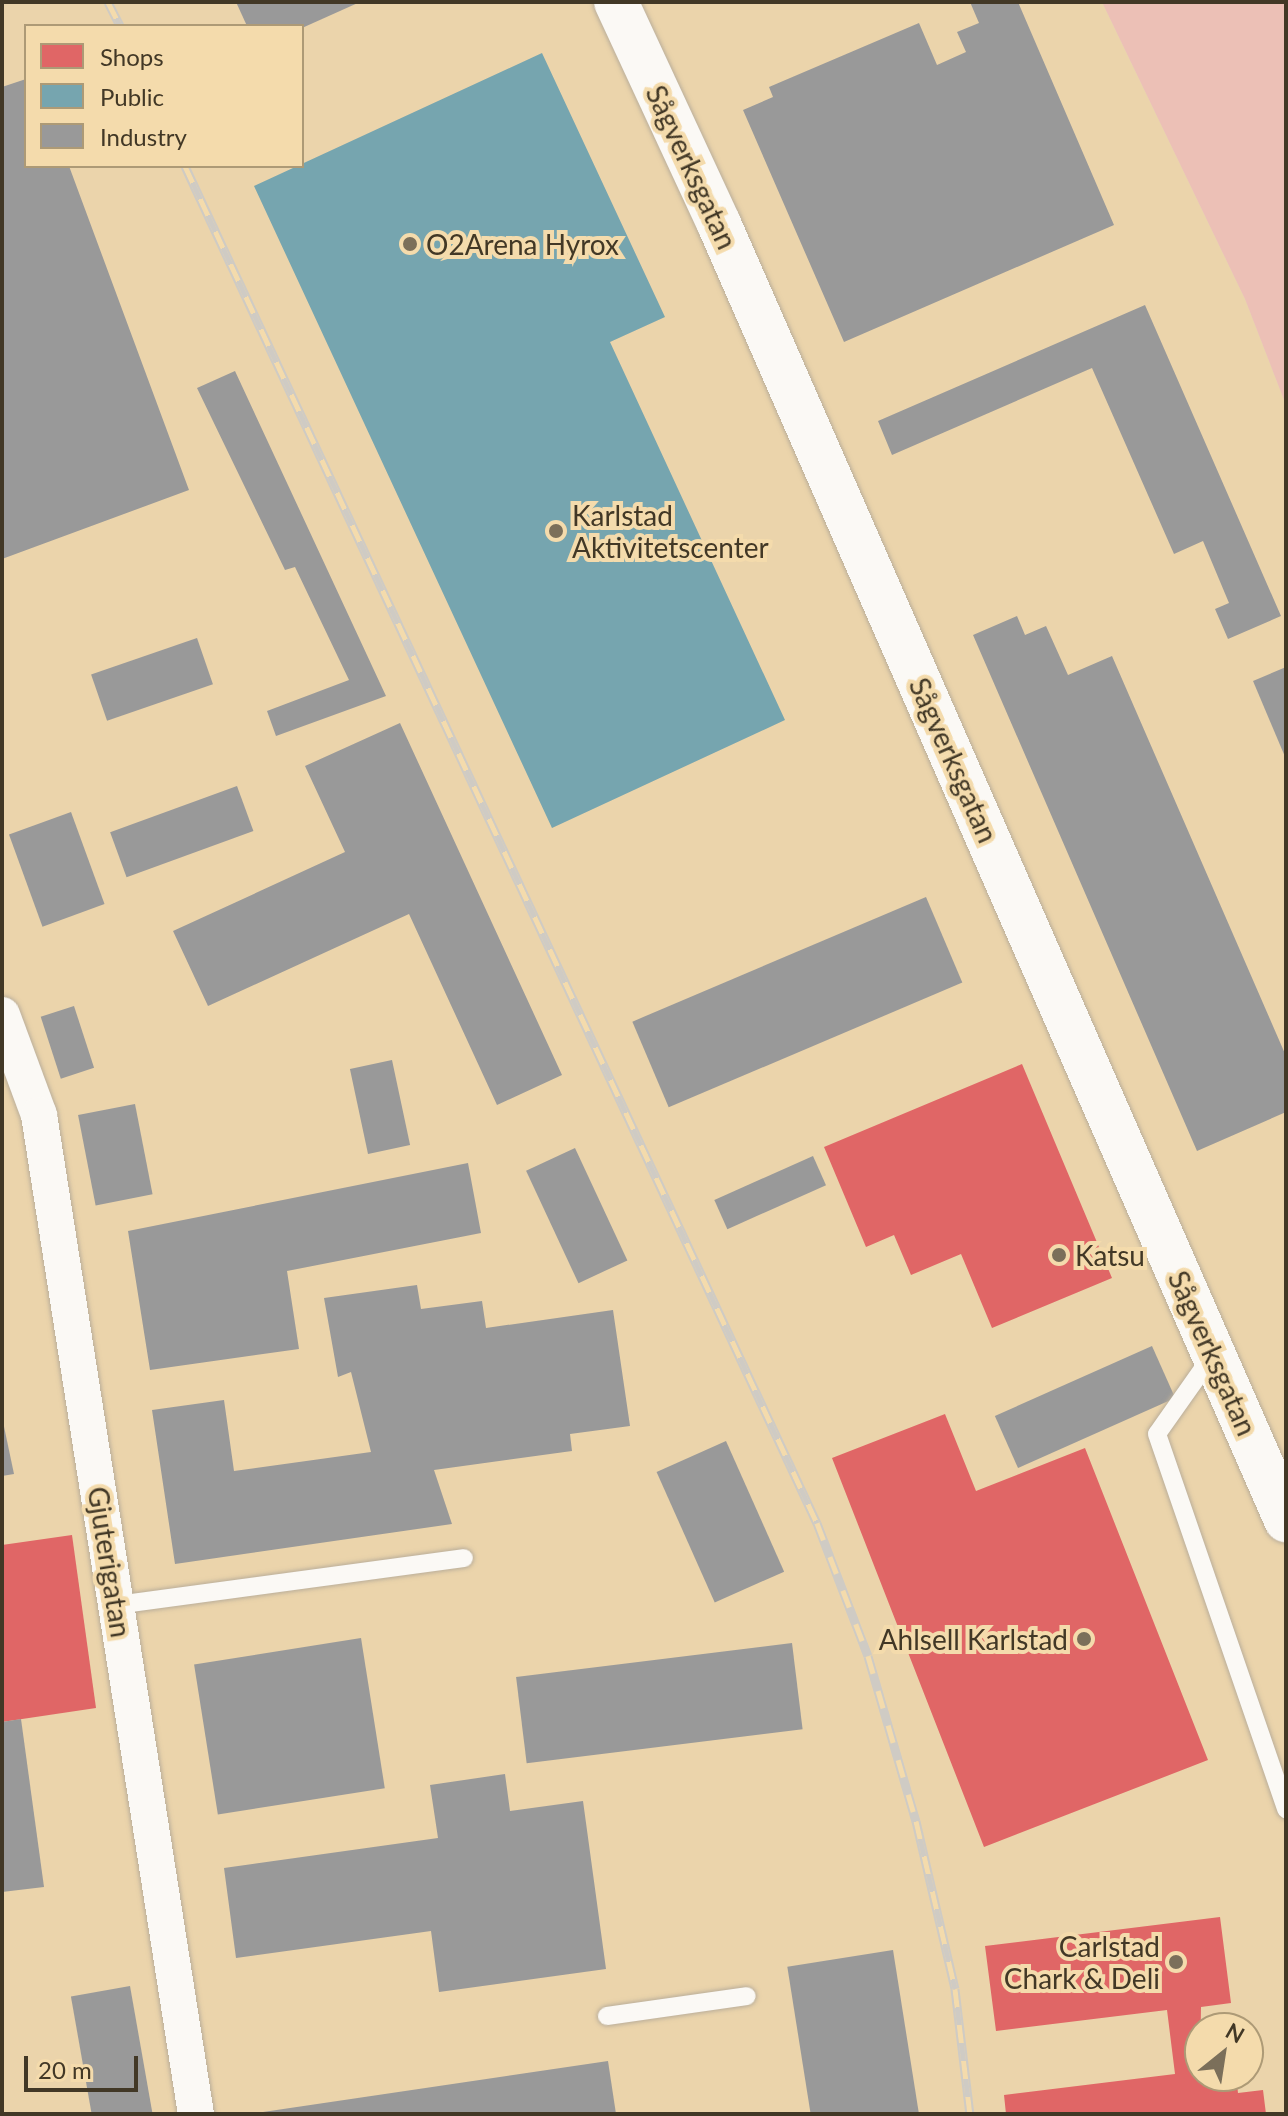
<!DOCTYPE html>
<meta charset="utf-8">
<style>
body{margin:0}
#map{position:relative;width:1288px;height:2116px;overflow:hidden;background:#e4d6bc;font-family:Lato,sans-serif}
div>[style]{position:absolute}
.built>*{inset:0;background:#ebd4ab}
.water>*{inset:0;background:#ecc0b6}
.shops>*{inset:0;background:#e06666}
.public>*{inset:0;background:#76a5af}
.industry>*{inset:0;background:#999;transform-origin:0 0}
.roads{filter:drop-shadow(0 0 2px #baae9a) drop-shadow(0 0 2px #baae9a)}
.lane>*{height:18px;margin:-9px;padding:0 9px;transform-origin:9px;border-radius:9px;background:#fbf9f5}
.street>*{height:36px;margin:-18px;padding:0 18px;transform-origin:18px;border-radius:18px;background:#fbf9f5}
.secondary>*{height:44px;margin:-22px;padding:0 22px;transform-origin:22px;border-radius:22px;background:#fbf9f5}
.rail>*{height:9px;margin-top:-4.5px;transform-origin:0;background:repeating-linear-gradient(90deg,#f4dbac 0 18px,#cfcbc4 0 36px);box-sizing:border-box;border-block:2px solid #cfcbc4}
.dots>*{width:22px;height:22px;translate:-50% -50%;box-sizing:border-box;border:4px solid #f4dbac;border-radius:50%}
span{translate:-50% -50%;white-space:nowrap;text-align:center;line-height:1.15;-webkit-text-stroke:8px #f4dbac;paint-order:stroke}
.street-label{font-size:28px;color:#423826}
.poi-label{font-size:28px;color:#423826}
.left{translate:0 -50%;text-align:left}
.right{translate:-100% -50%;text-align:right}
.frame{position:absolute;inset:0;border:4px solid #423826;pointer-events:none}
.legend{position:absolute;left:24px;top:24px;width:280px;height:144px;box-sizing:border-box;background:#f4dbac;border:2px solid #ad9a76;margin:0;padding:10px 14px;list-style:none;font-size:24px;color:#423826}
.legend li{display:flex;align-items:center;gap:16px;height:40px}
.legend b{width:40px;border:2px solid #ad9a76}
.north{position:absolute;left:1184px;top:2012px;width:80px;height:80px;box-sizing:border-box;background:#f4dbac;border:2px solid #ad9a76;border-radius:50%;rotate:30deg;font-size:22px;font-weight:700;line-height:32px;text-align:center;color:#423826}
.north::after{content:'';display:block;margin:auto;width:28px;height:36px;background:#7b6f5a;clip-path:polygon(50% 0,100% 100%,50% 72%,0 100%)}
.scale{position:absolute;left:24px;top:2056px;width:114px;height:36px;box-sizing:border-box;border:4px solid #423826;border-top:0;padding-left:10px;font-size:24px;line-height:28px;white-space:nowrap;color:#423826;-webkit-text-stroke:6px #f4dbac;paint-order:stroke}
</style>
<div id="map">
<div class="built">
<div style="clip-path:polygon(evenodd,2px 2px,1102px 2px,1245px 299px,1286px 405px,1286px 2114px,2px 2114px,2px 2px,26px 26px,302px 26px,302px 166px,26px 166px,26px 26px,2px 2px,1200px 2028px,1248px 2028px,1248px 2076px,1200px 2076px,1200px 2028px)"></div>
</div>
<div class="water">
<div style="clip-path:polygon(1102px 2px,1286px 2px,1286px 405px,1245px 299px)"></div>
</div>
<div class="shops">
<div style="clip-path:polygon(1022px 1064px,1112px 1278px,992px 1328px,961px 1254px,911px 1275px,894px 1235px,866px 1247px,824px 1147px)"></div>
<div style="clip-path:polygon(945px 1414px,976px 1491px,1085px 1448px,1208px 1760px,984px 1847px,832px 1458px)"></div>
<div style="clip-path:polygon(72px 1535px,96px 1708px,2px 1722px,2px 1545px)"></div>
<div style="clip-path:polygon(1220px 1917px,1231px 2003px,1201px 2007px,1200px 2076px,1236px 2076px,1238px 2093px,1263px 2090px,1266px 2114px,1006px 2114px,1004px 2095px,1175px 2074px,1167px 2010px,996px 2031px,985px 1946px)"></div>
</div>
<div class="public">
<div style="clip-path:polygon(542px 53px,665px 317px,610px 342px,785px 720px,552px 828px,254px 186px)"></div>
</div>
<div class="industry">
<div style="clip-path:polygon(236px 2px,360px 2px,302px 28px,247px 26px)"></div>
<div style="clip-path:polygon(970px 2px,1018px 2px,1114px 225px,844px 342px,743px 110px,773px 97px,769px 87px,919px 23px,937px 65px,966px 52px,957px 32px,979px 23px)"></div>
<div style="clip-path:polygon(26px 79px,26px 166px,69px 166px,189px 490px,2px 559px,2px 87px)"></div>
<div style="clip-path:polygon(1145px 305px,1281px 616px,1228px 639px,1215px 609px,1229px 603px,1203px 541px,1174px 554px,1092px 368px,892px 455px,878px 421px)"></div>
<div style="clip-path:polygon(235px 371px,386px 696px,276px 736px,267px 711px,349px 680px,295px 567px,285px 570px,197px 388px)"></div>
<div style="clip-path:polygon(1017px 616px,1025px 635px,1046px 626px,1068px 675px,1112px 656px,1286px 1056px,1286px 1112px,1197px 1151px,973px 635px)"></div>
<div style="left:197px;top:638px;width:49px;height:112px;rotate:71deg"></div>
<div style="clip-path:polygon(1286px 667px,1286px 759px,1253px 681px)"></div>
<div style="clip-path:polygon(400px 723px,562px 1075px,497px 1105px,409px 914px,208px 1006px,173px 931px,345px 852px,305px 766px)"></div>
<div style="left:237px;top:786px;width:48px;height:135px;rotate:70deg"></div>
<div style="left:71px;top:812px;width:98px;height:66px;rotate:70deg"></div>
<div style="left:926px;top:897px;width:93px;height:319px;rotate:67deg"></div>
<div style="left:74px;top:1006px;width:65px;height:35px;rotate:72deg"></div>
<div style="left:392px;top:1060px;width:87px;height:43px;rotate:78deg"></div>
<div style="left:135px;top:1104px;width:92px;height:58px;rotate:79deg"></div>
<div style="left:575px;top:1148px;width:124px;height:54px;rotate:65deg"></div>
<div style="left:813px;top:1156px;width:32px;height:108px;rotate:66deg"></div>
<div style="clip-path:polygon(468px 1163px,481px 1233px,287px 1271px,299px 1349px,150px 1370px,128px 1231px)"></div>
<div style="clip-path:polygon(417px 1285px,421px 1309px,482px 1301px,486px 1328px,613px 1310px,630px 1426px,570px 1434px,572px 1451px,434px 1470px,452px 1524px,175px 1564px,152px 1410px,224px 1400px,234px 1471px,371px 1452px,351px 1372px,338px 1377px,324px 1298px)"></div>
<div style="left:1152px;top:1346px;width:57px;height:172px;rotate:66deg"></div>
<div style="clip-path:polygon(2px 1417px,14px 1474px,2px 1476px)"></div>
<div style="left:726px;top:1441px;width:143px;height:76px;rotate:66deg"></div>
<div style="left:361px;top:1638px;width:152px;height:169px;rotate:81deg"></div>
<div style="left:792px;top:1643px;width:87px;height:278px;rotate:83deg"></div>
<div style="clip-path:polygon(21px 1719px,44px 1887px,2px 1892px,2px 1722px)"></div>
<div style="clip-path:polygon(505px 1774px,510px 1811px,583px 1801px,606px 1969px,439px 1992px,431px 1931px,236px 1958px,224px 1868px,438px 1838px,430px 1785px)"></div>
<div style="left:893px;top:1950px;width:166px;height:107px;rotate:81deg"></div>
<div style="left:130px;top:1986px;width:130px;height:60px;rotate:80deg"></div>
<div style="clip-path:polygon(608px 2061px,616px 2114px,263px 2114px,263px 2112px)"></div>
</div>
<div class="roads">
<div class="lane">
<div style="left:1212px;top:1356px;width:95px;rotate:125.2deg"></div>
<div style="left:1157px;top:1434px;width:397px;rotate:71deg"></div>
<div style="left:117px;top:1605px;width:350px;rotate:-7.7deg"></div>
<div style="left:607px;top:2016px;width:141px;rotate:-8.1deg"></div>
</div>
<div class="street">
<div style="left:2px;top:1015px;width:107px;rotate:69.7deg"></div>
<div style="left:39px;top:1115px;width:1011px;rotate:81.07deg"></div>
</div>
<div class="secondary">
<div style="left:616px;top:2px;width:245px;rotate:65.1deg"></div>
<div style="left:719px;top:224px;width:1415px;rotate:66.37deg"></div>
</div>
</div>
<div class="rail">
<div style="left:108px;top:2px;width:27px;rotate:63deg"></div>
<div style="left:185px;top:166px;width:1497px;rotate:65.03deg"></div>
<div style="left:817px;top:1523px;width:142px;rotate:69deg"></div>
<div style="left:868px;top:1656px;width:172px;rotate:73.8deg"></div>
<div style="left:916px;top:1821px;width:172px;rotate:76.9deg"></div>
<div style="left:955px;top:1989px;width:126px;rotate:83.2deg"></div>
</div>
<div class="dots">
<div style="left:410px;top:244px;background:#7b6f5a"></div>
<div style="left:556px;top:531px;background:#7b6f5a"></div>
<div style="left:1059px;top:1255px;background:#7b6f5a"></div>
<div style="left:1084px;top:1639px;background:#7b6f5a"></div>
<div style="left:1176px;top:1962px;background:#7b6f5a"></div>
</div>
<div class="street-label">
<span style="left:692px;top:167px;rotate:65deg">Sågverksgatan</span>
<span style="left:954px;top:760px;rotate:66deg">Sågverksgatan</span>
<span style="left:1213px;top:1353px;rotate:66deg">Sågverksgatan</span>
<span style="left:110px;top:1562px;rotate:81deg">Gjuterigatan</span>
</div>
<div class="poi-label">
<span class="left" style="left:426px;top:244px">O2Arena Hyrox</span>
<span class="left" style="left:572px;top:531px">Karlstad<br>Aktivitetscenter</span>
<span class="left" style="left:1075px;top:1255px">Katsu</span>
<span class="right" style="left:1068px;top:1639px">Ahlsell Karlstad</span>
<span class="right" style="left:1160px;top:1962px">Carlstad<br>Chark &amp; Deli</span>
</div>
<div class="frame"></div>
<ul class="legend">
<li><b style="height:22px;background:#e06666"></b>Shops</li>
<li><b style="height:22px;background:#76a5af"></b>Public</li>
<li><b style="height:22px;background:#999"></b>Industry</li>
</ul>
<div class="north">N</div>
<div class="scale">20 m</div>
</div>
